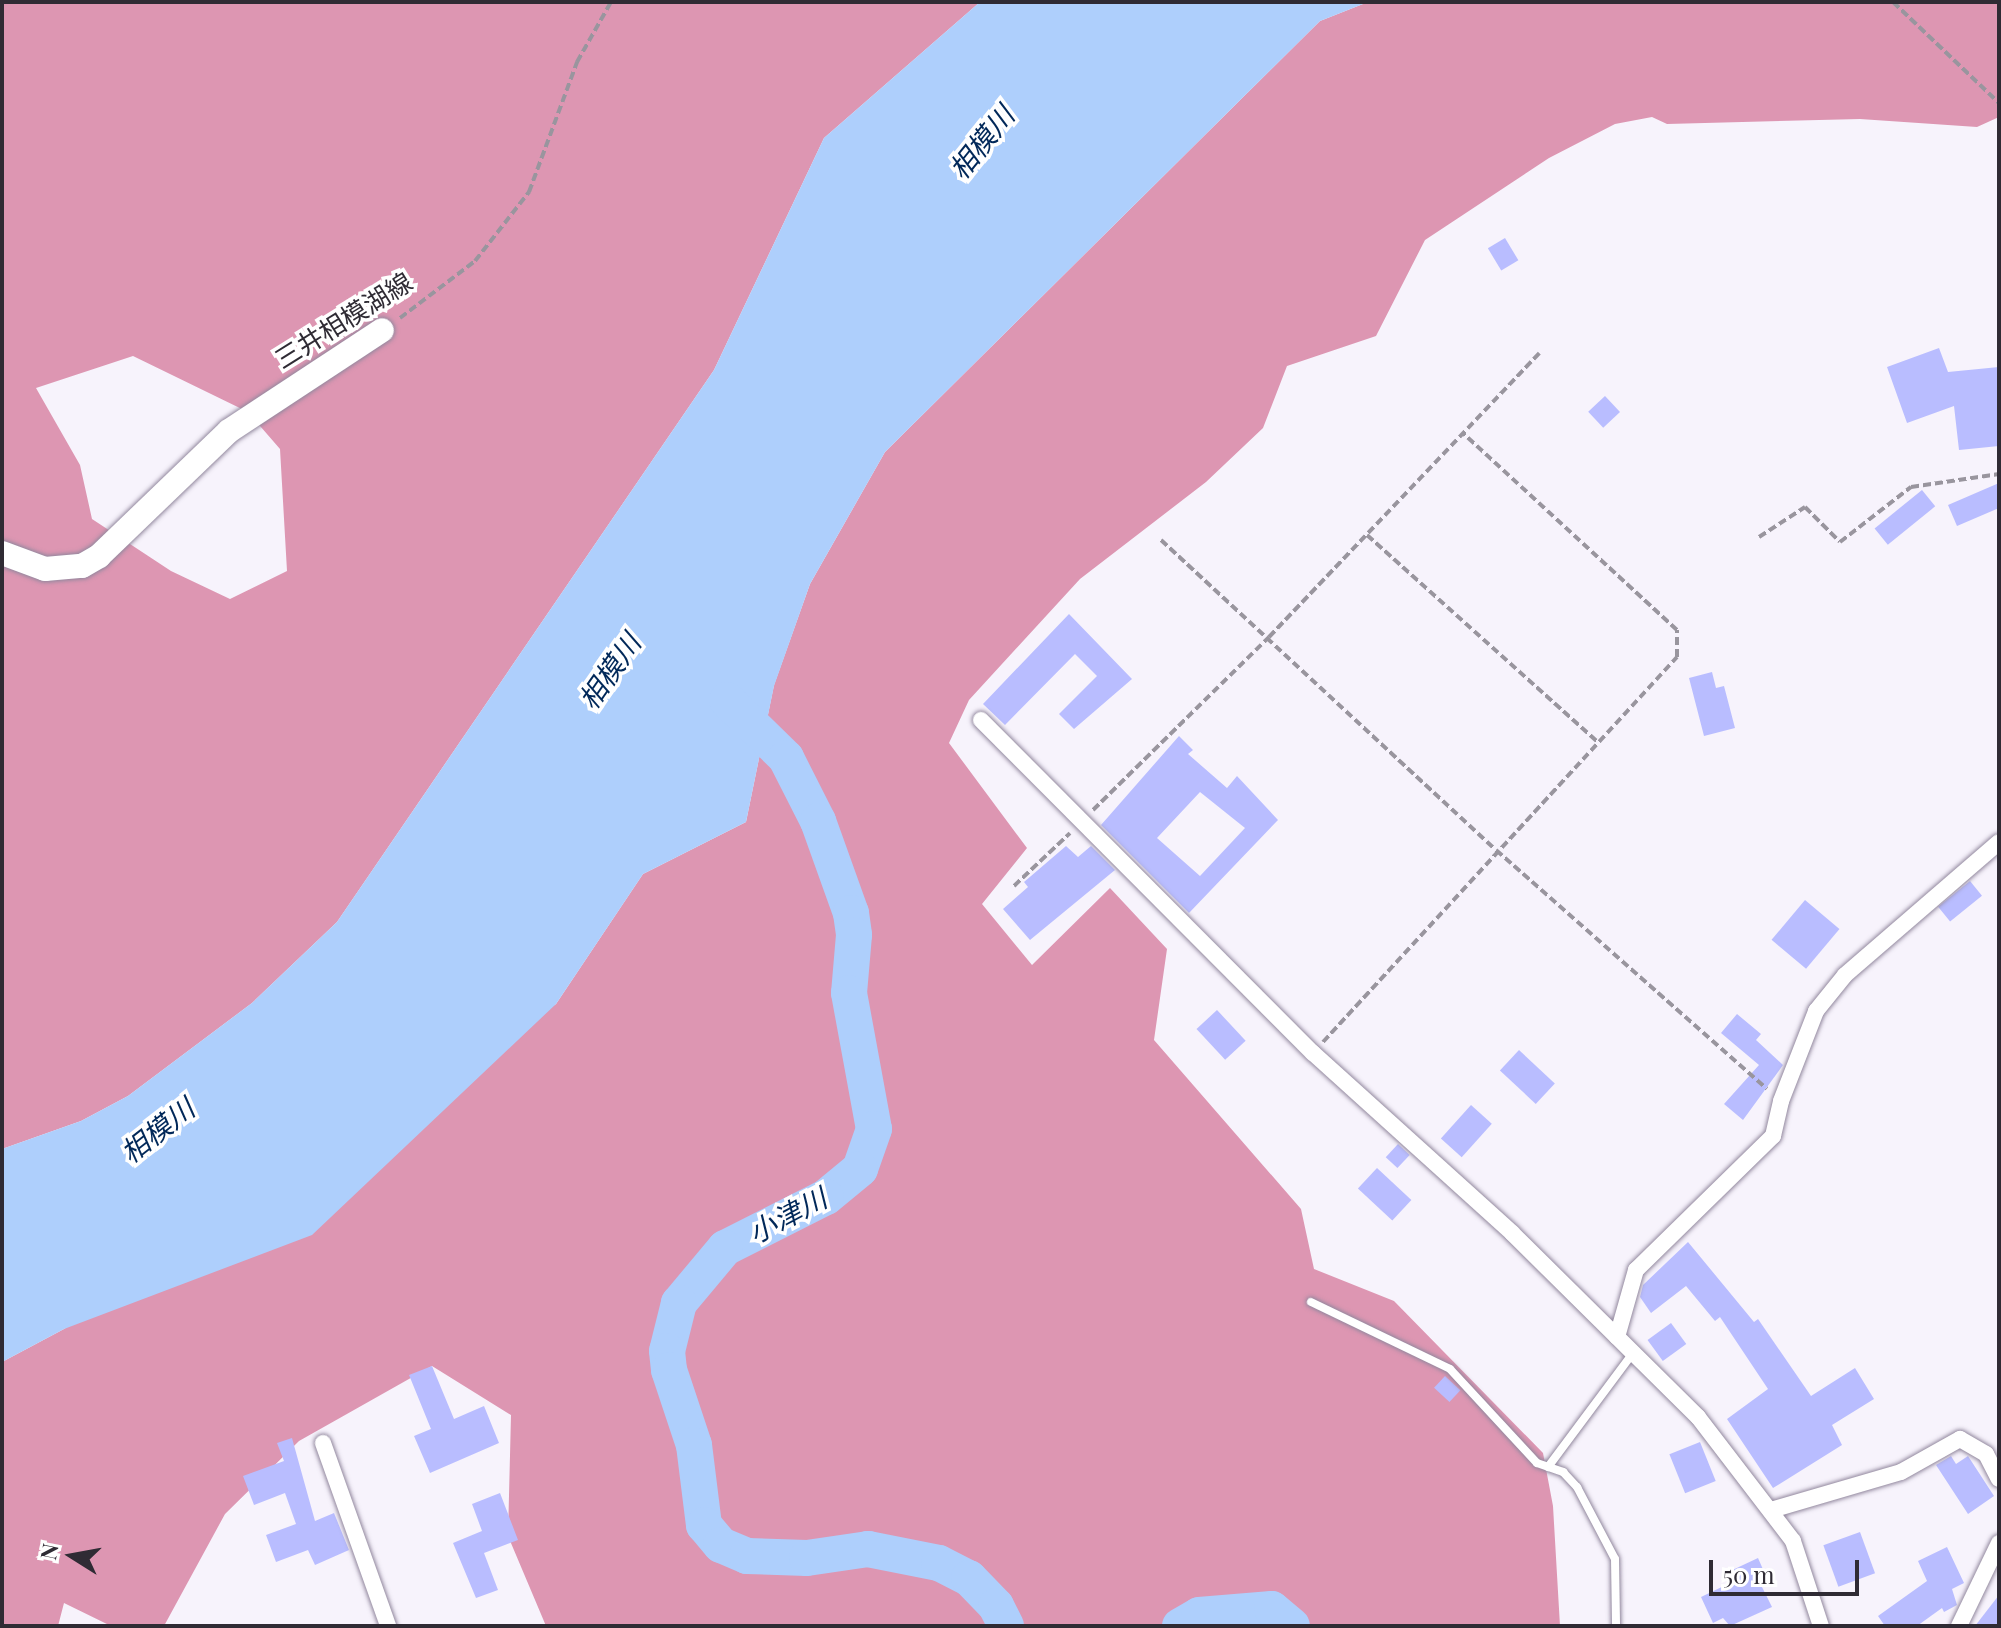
<!DOCTYPE html>
<meta charset="utf-8">
<style>
body{margin:0}
#map{position:relative;width:2001px;height:1628px;overflow:hidden;background:#f7f3fc;font-family:"Playfair Display","Noto Sans JP",serif}
div>[style]{position:absolute}
.forest>*{inset:0;background:#dd96b2}
.water>*{inset:0;background:#aecffc}
.river>*{height:36px;margin:-18px;padding:0 18px;transform-origin:18px;border-radius:18px;background:#aecffc}
.building>*{inset:0;background:#b9bdff;transform-origin:0 0}
.path>*{height:4px;margin-top:-2px;transform-origin:0;background:repeating-linear-gradient(90deg,#99959e 0 8px,transparent 0 12px)}
.roads{filter:drop-shadow(0 0 2px #92889e) drop-shadow(0 0 2px #92889e)}
.service>*{height:8px;margin:-4px;padding:0 4px;transform-origin:4px;border-radius:4px;background:#fff}
.minor>*{height:16px;margin:-8px;padding:0 8px;transform-origin:8px;border-radius:8px;background:#fff}
.secondary>*{height:24px;margin:-12px;padding:0 12px;transform-origin:12px;border-radius:12px;background:#fff}
span{translate:-50% -50%;white-space:nowrap;text-align:center;line-height:1.15;-webkit-text-stroke:7px #fff;paint-order:stroke}
.street-label{font-size:26px;color:#2f2b34}
.water-label{font-size:28px;color:#012859;font-style:italic}
.frame{position:absolute;inset:0;border:4px solid #2f2b34;pointer-events:none}
.north{position:absolute;left:32px;top:1516px;width:80px;height:80px;-webkit-text-stroke:6px #fff;paint-order:stroke;rotate:281deg;font-size:22px;font-weight:700;line-height:32px;text-align:center;color:#2f2b34}
.north::after{content:'';display:block;margin:auto;width:28px;height:36px;background:#2f2b34;clip-path:polygon(50% 0,100% 100%,50% 72%,0 100%)}
.scale{position:absolute;left:1709px;top:1560px;width:150px;height:36px;box-sizing:border-box;border:4px solid #2f2b34;border-top:0;padding-left:10px;font-size:24px;line-height:28px;white-space:nowrap;color:#2f2b34;-webkit-text-stroke:6px #fff;paint-order:stroke}
</style>
<div id="map">
<div class="forest">
<div style="clip-path:polygon(evenodd,2px 2px,980px 2px,824px 138px,714px 370px,337px 922px,252px 1003px,128px 1096px,81px 1121px,2px 1149px,2px 2px,133px 356px,248px 412px,280px 449px,287px 571px,230px 599px,171px 571px,92px 519px,80px 465px,36px 388px,133px 356px)"></div>
<div style="clip-path:polygon(1368px 2px,1999px 2px,1999px 117px,1977px 127px,1860px 119px,1667px 124px,1652px 117px,1615px 124px,1549px 158px,1425px 240px,1376px 336px,1287px 366px,1263px 428px,1206px 482px,1080px 579px,969px 700px,949px 743px,1027px 848px,982px 904px,1032px 965px,1110px 888px,1167px 949px,1154px 1040px,1301px 1209px,1314px 1269px,1394px 1301px,1543px 1453px,1553px 1506px,1560px 1626px,546px 1626px,508px 1536px,511px 1415px,432px 1366px,299px 1441px,225px 1514px,164px 1626px,111px 1626px,64px 1603px,58px 1626px,2px 1626px,2px 1362px,64px 1329px,556px 1004px,643px 874px,746px 822px,774px 685px,810px 584px,885px 452px,1320px 21px)"></div>
</div>
<div class="water">
<div style="clip-path:polygon(980px 2px,1368px 2px,1320px 21px,885px 452px,810px 584px,774px 686px,746px 822px,643px 874px,556px 1004px,312px 1235px,64px 1329px,2px 1362px,2px 1149px,81px 1121px,128px 1096px,252px 1003px,337px 922px,714px 370px,824px 138px)"></div>
</div>
<div class="river">
<div style="left:727px;top:700px;width:83px;rotate:44.5deg"></div>
<div style="left:786px;top:758px;width:71px;rotate:63.1deg"></div>
<div style="left:818px;top:821px;width:98px;rotate:70.3deg"></div>
<div style="left:851px;top:913px;width:22px;rotate:82deg"></div>
<div style="left:854px;top:935px;width:58px;rotate:94.9deg"></div>
<div style="left:849px;top:993px;width:138px;rotate:79.6deg"></div>
<div style="left:874px;top:1129px;width:42px;rotate:109.3deg"></div>
<div style="left:860px;top:1169px;width:44px;rotate:140.5deg"></div>
<div style="left:826px;top:1197px;width:113px;rotate:153.2deg"></div>
<div style="left:725px;top:1248px;width:72px;rotate:129.9deg"></div>
<div style="left:679px;top:1303px;width:49px;rotate:104deg"></div>
<div style="left:667px;top:1351px;width:19px;rotate:84deg"></div>
<div style="left:669px;top:1370px;width:79px;rotate:71.6deg"></div>
<div style="left:694px;top:1445px;width:81px;rotate:82.9deg"></div>
<div style="left:704px;top:1525px;width:26px;rotate:50deg"></div>
<div style="left:721px;top:1545px;width:28px;rotate:23deg"></div>
<div style="left:747px;top:1556px;width:60px;rotate:1.9deg"></div>
<div style="left:807px;top:1558px;width:62px;rotate:-8.4deg"></div>
<div style="left:868px;top:1549px;width:72px;rotate:11.2deg"></div>
<div style="left:939px;top:1563px;width:34px;rotate:27deg"></div>
<div style="left:969px;top:1578px;width:39px;rotate:46deg"></div>
<div style="left:996px;top:1606px;width:22px;rotate:63deg"></div>
<div style="left:1180px;top:1626px;width:22px;rotate:-30deg"></div>
<div style="left:1199px;top:1615px;width:73px;rotate:-4.7deg"></div>
<div style="left:1272px;top:1609px;width:26px;rotate:40deg"></div>
</div>
<div class="building">
<div style="left:1505px;top:238px;width:26px;height:20px;rotate:59deg"></div>
<div style="clip-path:polygon(1939px 348px,1948px 372px,1999px 367px,1999px 446px,1959px 450px,1954px 406px,1907px 423px,1887px 367px)"></div>
<div style="left:1605px;top:396px;width:22px;height:23px;rotate:47deg"></div>
<div style="clip-path:polygon(1999px 483px,1999px 508px,1957px 526px,1948px 505px)"></div>
<div style="left:1922px;top:490px;width:21px;height:61px;rotate:51deg"></div>
<div style="clip-path:polygon(1069px 614px,1132px 679px,1074px 729px,1059px 714px,1097px 676px,1075px 654px,1005px 725px,983px 704px)"></div>
<div style="clip-path:polygon(1712px 672px,1716px 688px,1724px 686px,1735px 728px,1704px 736px,1689px 678px)"></div>
<div style="clip-path:polygon(evenodd,1179px 736px,1193px 750px,1188px 754px,1227px 788px,1237px 776px,1278px 820px,1189px 913px,1101px 825px,1179px 736px,1200px 792px,1245px 828px,1200px 876px,1157px 838px,1200px 792px)"></div>
<div style="clip-path:polygon(1066px 846px,1078px 857px,1091px 846px,1115px 870px,1030px 940px,1003px 909px,1028px 887px,1024px 882px)"></div>
<div style="left:1970px;top:881px;width:19px;height:41px;rotate:51deg"></div>
<div style="left:1805px;top:900px;width:45px;height:52px;rotate:40deg"></div>
<div style="left:1217px;top:1010px;width:42px;height:28px;rotate:47deg"></div>
<div style="clip-path:polygon(1737px 1014px,1761px 1034px,1756px 1040px,1783px 1065px,1743px 1120px,1724px 1104px,1759px 1065px,1721px 1033px)"></div>
<div style="left:1519px;top:1050px;width:49px;height:28px;rotate:43deg"></div>
<div style="left:1471px;top:1105px;width:28px;height:45px;rotate:42deg"></div>
<div style="left:1398px;top:1144px;width:16px;height:18px;rotate:43deg"></div>
<div style="left:1377px;top:1168px;width:47px;height:28px;rotate:43deg"></div>
<div style="clip-path:polygon(1688px 1242px,1754px 1322px,1758px 1319px,1811px 1396px,1855px 1368px,1874px 1399px,1832px 1425px,1842px 1445px,1773px 1488px,1727px 1419px,1768px 1389px,1720px 1317px,1715px 1321px,1686px 1286px,1651px 1313px,1640px 1297px,1643px 1285px)"></div>
<div style="left:1671px;top:1323px;width:26px;height:29px;rotate:54deg"></div>
<div style="clip-path:polygon(432px 1366px,454px 1419px,484px 1406px,499px 1443px,430px 1473px,414px 1436px,431px 1429px,409px 1375px)"></div>
<div style="left:1445px;top:1376px;width:21px;height:16px;rotate:43deg"></div>
<div style="clip-path:polygon(292px 1438px,315px 1521px,334px 1513px,349px 1550px,315px 1565px,308px 1550px,276px 1562px,266px 1535px,296px 1524px,285px 1493px,254px 1505px,243px 1476px,284px 1461px,277px 1443px)"></div>
<div style="left:1700px;top:1442px;width:42px;height:33px;rotate:68deg"></div>
<div style="clip-path:polygon(1951px 1456px,1956px 1464px,1968px 1456px,1994px 1496px,1968px 1514px,1936px 1465px)"></div>
<div style="clip-path:polygon(500px 1493px,518px 1540px,484px 1553px,498px 1590px,476px 1598px,453px 1543px,482px 1531px,472px 1504px)"></div>
<div style="left:1860px;top:1532px;width:44px;height:39px;rotate:70deg"></div>
<div style="clip-path:polygon(1947px 1547px,1964px 1583px,1952px 1589px,1957px 1605px,1944px 1612px,1942px 1608px,1917px 1626px,1885px 1626px,1878px 1616px,1927px 1581px,1918px 1561px)"></div>
<div style="clip-path:polygon(1758px 1558px,1769px 1583px,1762px 1587px,1772px 1607px,1730px 1626px,1723px 1618px,1713px 1623px,1701px 1597px,1730px 1583px,1726px 1573px)"></div>
<div style="clip-path:polygon(1999px 1595px,1999px 1626px,1975px 1626px)"></div>
</div>
<div class="path">
<div style="left:1893px;top:2px;width:146px;rotate:43.6deg"></div>
<div style="left:400px;top:318px;width:94px;rotate:-37.2deg"></div>
<div style="left:475px;top:261px;width:88px;rotate:-52deg"></div>
<div style="left:529px;top:192px;width:139px;rotate:-69.7deg"></div>
<div style="left:577px;top:62px;width:69px;rotate:-60.5deg"></div>
<div style="left:1367px;top:535px;width:310px;rotate:41.9deg"></div>
<div style="left:1759px;top:537px;width:55px;rotate:-33.1deg"></div>
<div style="left:1805px;top:507px;width:49px;rotate:45deg"></div>
<div style="left:1840px;top:542px;width:90px;rotate:-37.8deg"></div>
<div style="left:1911px;top:487px;width:89px;rotate:-8.4deg"></div>
<div style="left:1161px;top:540px;width:456px;rotate:42.8deg"></div>
<div style="left:1496px;top:850px;width:361px;rotate:41.4deg"></div>
<div style="left:1093px;top:810px;width:247px;rotate:-44.5deg"></div>
<div style="left:1269px;top:637px;width:392px;rotate:-46.4deg"></div>
<div style="left:1014px;top:886px;width:77px;rotate:-43.4deg"></div>
<div style="left:1323px;top:1042px;width:523px;rotate:-47.4deg"></div>
<div style="left:1677px;top:657px;width:27px;rotate:-90deg"></div>
<div style="left:1677px;top:630px;width:291px;rotate:-137.4deg"></div>
</div>
<div class="roads">
<div class="service">
<div style="left:1311px;top:1302px;width:154px;rotate:25.7deg"></div>
<div style="left:1450px;top:1369px;width:128px;rotate:47.2deg"></div>
<div style="left:1537px;top:1463px;width:28px;rotate:19deg"></div>
<div style="left:1563px;top:1472px;width:21px;rotate:47deg"></div>
<div style="left:1577px;top:1487px;width:81px;rotate:62.2deg"></div>
<div style="left:1615px;top:1559px;width:67px;rotate:89.1deg"></div>
<div style="left:1548px;top:1467px;width:142px;rotate:-53.3deg"></div>
</div>
<div class="minor">
<div style="left:981px;top:720px;width:470px;rotate:45.1deg"></div>
<div style="left:1313px;top:1053px;width:268px;rotate:42.1deg"></div>
<div style="left:1512px;top:1233px;width:262px;rotate:44.7deg"></div>
<div style="left:1698px;top:1417px;width:156px;rotate:52.5deg"></div>
<div style="left:1793px;top:1541px;width:89px;rotate:71.8deg"></div>
<div style="left:1617px;top:1337px;width:70px;rotate:-74.2deg"></div>
<div style="left:1636px;top:1270px;width:192px;rotate:-44.4deg"></div>
<div style="left:1773px;top:1136px;width:36px;rotate:-77deg"></div>
<div style="left:1781px;top:1101px;width:97px;rotate:-68.7deg"></div>
<div style="left:1816px;top:1011px;width:46px;rotate:-51.1deg"></div>
<div style="left:1845px;top:975px;width:203px;rotate:-40.8deg"></div>
<div style="left:323px;top:1443px;width:194px;rotate:70.4deg"></div>
<div style="left:1771px;top:1510px;width:135px;rotate:-16.3deg"></div>
<div style="left:1901px;top:1472px;width:68px;rotate:-29.2deg"></div>
<div style="left:1960px;top:1439px;width:30px;rotate:30deg"></div>
<div style="left:1986px;top:1454px;width:28px;rotate:63deg"></div>
<div style="left:1959px;top:1626px;width:92px;rotate:-64.3deg"></div>
</div>
<div class="secondary">
<div style="left:2px;top:553px;width:46px;rotate:20.4deg"></div>
<div style="left:45px;top:569px;width:37px;rotate:-5deg"></div>
<div style="left:82px;top:566px;width:20px;rotate:-30deg"></div>
<div style="left:99px;top:556px;width:180px;rotate:-43.9deg"></div>
<div style="left:229px;top:431px;width:183px;rotate:-33.4deg"></div>
</div>
</div>
<div class="street-label">
<span style="left:343px;top:320px;rotate:-32deg">三井相模湖線</span>
</div>
<div class="water-label">
<span style="left:981px;top:142px;rotate:-51deg">相模川</span>
<span style="left:609px;top:671px;rotate:-55deg">相模川</span>
<span style="left:157px;top:1130px;rotate:-38deg">相模川</span>
<span style="left:787px;top:1215px;rotate:-28deg">小津川</span>
</div>
<div class="frame"></div>
<div class="north">N</div>
<div class="scale">50 m</div>
</div>
